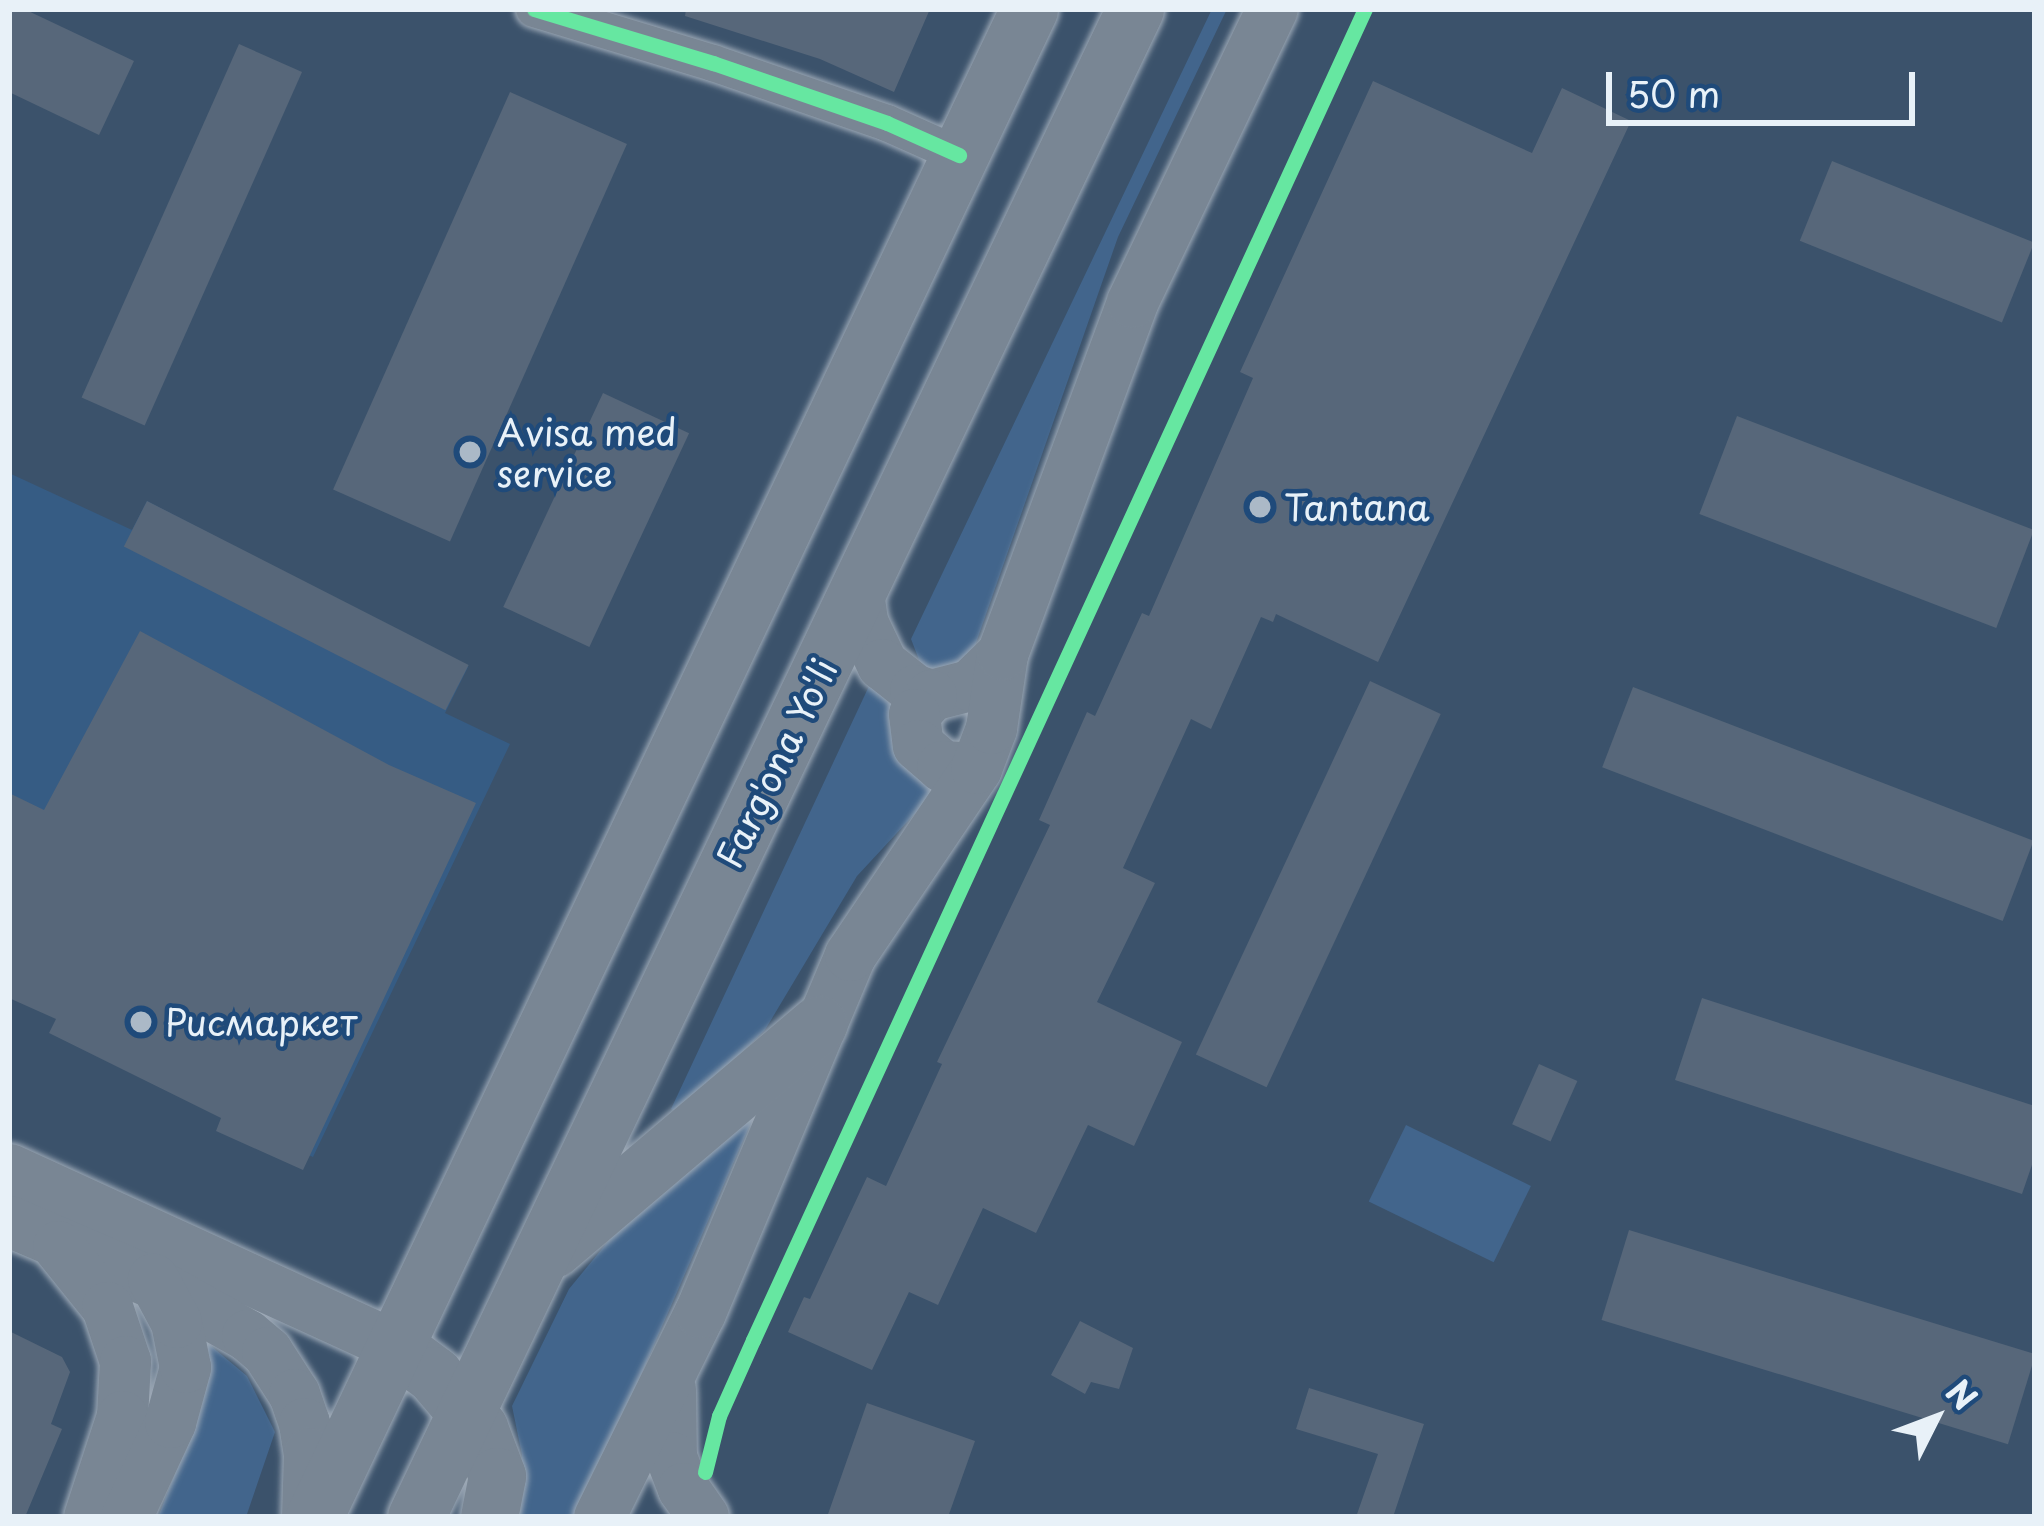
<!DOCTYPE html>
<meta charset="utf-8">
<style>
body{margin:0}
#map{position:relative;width:2044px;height:1526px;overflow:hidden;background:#3b526b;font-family:"Playpen Sans",sans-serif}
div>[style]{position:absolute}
.built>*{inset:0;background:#365c84}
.green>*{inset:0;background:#42658c;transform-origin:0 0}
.building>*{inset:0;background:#57677a;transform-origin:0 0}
.roads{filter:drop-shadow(0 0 3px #9da9b6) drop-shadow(0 0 3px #9da9b6)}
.street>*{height:36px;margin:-18px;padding:0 18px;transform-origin:18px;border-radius:18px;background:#798694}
.secondary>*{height:51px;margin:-25.5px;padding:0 25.5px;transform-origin:25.5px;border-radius:25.5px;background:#798694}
.primary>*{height:57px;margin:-28.5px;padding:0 28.5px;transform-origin:28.5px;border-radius:28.5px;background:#798694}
.cycleway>*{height:15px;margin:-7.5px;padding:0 7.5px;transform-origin:7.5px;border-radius:7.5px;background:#66e7a1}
.dots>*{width:33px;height:33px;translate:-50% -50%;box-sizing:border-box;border:6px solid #1f4a7a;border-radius:50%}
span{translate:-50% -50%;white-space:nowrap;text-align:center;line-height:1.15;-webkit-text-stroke:9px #1f4a7a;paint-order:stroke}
.poi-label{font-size:36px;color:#e8f1f8}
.left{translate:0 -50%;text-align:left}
.street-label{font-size:36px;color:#e8f1f8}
.frame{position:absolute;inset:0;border:12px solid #e8f1f8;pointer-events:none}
.north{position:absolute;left:1876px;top:1358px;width:120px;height:120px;-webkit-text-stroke:9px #1f4a7a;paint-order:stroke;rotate:48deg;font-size:33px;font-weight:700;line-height:48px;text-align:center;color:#e8f1f8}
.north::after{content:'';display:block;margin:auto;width:42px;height:54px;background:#e8f1f8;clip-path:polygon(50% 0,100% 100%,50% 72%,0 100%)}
.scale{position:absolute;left:1606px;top:72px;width:309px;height:54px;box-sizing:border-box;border:6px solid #e8f1f8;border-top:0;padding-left:15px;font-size:36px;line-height:42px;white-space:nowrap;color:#e8f1f8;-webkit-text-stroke:9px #1f4a7a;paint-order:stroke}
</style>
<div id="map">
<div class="built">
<div style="clip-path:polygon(9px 473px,132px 530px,147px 501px,468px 667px,445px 713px,510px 744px,313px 1157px,222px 1116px,9px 856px)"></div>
</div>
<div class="green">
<div style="clip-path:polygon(1212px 9px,1227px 9px,1118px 237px,968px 666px,947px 674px,921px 665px,911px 639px)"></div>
<div style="clip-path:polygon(870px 684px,903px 717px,911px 770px,935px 792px,857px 876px,765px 1030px,680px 1113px,671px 1109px)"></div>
<div style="clip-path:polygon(760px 1102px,579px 1517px,515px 1517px,522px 1455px,512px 1406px,569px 1289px,610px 1239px)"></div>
<div style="left:1406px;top:1125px;width:139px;height:85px;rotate:26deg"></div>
<div style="clip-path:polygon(204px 1340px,247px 1376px,275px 1432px,246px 1517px,158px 1517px,187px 1443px)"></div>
</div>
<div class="building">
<div style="clip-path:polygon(9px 9px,24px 9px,134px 61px,99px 135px,9px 92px)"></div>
<div style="clip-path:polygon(686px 9px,930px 9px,894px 92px,820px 59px,685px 16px)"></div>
<div style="left:239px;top:44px;width:69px;height:387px;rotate:24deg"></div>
<div style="clip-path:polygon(1373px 81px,1532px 153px,1562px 88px,1631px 121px,1378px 662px,1276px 614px,1273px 622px,1261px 617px,1211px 729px,1191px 719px,1123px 868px,1155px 883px,1097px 1002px,1182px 1042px,1134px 1146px,1088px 1125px,1036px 1233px,983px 1208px,938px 1305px,909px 1292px,872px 1370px,788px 1332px,804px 1297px,810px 1299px,867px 1177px,886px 1186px,942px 1064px,937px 1062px,1050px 825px,1039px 820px,1087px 712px,1095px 716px,1142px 613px,1149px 616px,1253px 378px,1240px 372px)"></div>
<div style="left:510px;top:92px;width:128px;height:435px;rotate:24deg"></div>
<div style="left:1832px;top:161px;width:218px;height:86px;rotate:22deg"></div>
<div style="left:603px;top:393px;width:95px;height:236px;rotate:25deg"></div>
<div style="left:1737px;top:416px;width:318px;height:105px;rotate:21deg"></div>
<div style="left:147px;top:501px;width:361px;height:51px;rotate:27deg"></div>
<div style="clip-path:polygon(140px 631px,389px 765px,476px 803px,303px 1170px,216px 1131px,221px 1118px,49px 1033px,56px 1019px,9px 998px,9px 793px,44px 810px)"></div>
<div style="left:1370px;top:681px;width:78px;height:412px;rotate:25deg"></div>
<div style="left:1633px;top:687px;width:429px;height:86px;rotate:21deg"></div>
<div style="clip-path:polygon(1702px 998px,2035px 1106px,2035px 1156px,2022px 1194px,1675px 1080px)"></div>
<div style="left:1539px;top:1064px;width:42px;height:66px;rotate:24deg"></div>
<div style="left:1629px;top:1230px;width:425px;height:94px;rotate:17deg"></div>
<div style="clip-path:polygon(1080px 1321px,1133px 1348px,1119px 1389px,1091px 1382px,1085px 1394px,1051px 1375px)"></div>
<div style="clip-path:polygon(9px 1331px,62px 1357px,70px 1372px,51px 1424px,62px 1429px,25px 1517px,9px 1517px)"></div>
<div style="clip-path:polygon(1309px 1388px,1424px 1424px,1393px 1517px,1356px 1517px,1378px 1454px,1296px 1429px)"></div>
<div style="clip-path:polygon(867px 1403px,975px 1441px,948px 1517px,827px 1517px)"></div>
</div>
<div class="roads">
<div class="street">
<div style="left:534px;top:9px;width:187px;rotate:16.8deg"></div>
<div style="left:713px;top:63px;width:184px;rotate:19deg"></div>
<div style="left:887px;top:123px;width:79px;rotate:24deg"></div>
</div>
<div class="secondary">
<div style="left:858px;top:592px;width:30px;rotate:82deg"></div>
<div style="left:862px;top:622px;width:47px;rotate:64.5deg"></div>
<div style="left:882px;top:664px;width:42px;rotate:38.2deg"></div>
<div style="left:915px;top:690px;width:17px;rotate:17deg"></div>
<div style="left:931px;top:695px;width:40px;rotate:-14.4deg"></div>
<div style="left:970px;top:685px;width:45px;rotate:-44.1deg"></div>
<div style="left:931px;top:695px;width:25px;rotate:132deg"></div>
<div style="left:914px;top:714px;width:31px;rotate:83deg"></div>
<div style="left:918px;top:745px;width:32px;rotate:41deg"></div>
<div style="left:942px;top:766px;width:34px;rotate:3deg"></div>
<div style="left:9px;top:1169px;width:425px;rotate:24.6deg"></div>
<div style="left:9px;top:1221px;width:162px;rotate:23.2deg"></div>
<div style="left:158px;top:1285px;width:102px;rotate:29.3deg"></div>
<div style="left:247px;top:1335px;width:26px;rotate:40deg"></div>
<div style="left:267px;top:1352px;width:50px;rotate:57.3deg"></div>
<div style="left:294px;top:1394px;width:31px;rotate:71deg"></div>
<div style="left:304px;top:1423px;width:30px;rotate:81deg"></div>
<div style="left:309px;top:1453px;width:64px;rotate:91.8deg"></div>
<div style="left:58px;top:1246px;width:78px;rotate:51.2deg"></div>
<div style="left:107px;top:1307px;width:57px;rotate:71.6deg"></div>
<div style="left:125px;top:1361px;width:55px;rotate:93.1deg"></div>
<div style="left:122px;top:1416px;width:106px;rotate:108.1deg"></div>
<div style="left:670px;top:1389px;width:68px;rotate:89.2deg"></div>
<div style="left:671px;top:1457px;width:33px;rotate:69deg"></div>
<div style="left:683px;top:1488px;width:35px;rotate:55deg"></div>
<div style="left:126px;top:1517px;width:105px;rotate:-65.1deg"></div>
<div style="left:170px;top:1422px;width:57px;rotate:-74.7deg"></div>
<div style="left:185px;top:1367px;width:46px;rotate:-101.3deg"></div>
<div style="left:176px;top:1322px;width:49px;rotate:-118.1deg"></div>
<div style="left:599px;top:1517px;width:229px;rotate:-63.8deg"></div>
<div style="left:700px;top:1312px;width:387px;rotate:-67.2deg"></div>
<div style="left:850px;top:955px;width:225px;rotate:-56deg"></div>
<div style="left:976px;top:768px;width:43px;rotate:-69.4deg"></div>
<div style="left:991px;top:728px;width:75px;rotate:-81.5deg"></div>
<div style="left:1002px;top:654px;width:375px;rotate:-69.7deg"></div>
<div style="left:1132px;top:302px;width:325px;rotate:-64.5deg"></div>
</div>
<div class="primary">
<div style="left:553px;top:1249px;width:348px;rotate:-40.3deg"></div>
<div style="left:395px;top:1346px;width:49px;rotate:36.6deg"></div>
<div style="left:434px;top:1375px;width:70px;rotate:49.7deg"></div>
<div style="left:479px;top:1428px;width:51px;rotate:69.4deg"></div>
<div style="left:497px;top:1476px;width:42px;rotate:101deg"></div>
<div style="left:314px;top:1517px;width:1669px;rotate:-64.63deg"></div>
<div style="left:416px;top:1517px;width:1671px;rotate:-64.51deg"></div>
</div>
</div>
<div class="cycleway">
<div style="left:534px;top:9px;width:187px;rotate:16.8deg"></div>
<div style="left:713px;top:63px;width:184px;rotate:19deg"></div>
<div style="left:887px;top:123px;width:79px;rotate:24deg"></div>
<div style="left:705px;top:1472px;width:58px;rotate:-76deg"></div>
<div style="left:719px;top:1416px;width:83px;rotate:-65.9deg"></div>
<div style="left:753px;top:1340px;width:1465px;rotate:-65.31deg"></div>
</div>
<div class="dots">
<div style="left:470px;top:452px;background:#abb9c7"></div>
<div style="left:1260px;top:507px;background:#abb9c7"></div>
<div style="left:141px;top:1022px;background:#abb9c7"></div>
</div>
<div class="poi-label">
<span class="left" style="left:497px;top:452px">Avisa med<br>service</span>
<span class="left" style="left:1284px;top:507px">Tantana</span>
<span class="left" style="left:165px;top:1022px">Рисмаркет</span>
</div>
<div class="street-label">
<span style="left:776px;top:763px;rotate:-64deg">Farg'ona Yo'li</span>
</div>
<div class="frame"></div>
<div class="north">N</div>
<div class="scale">50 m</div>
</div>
